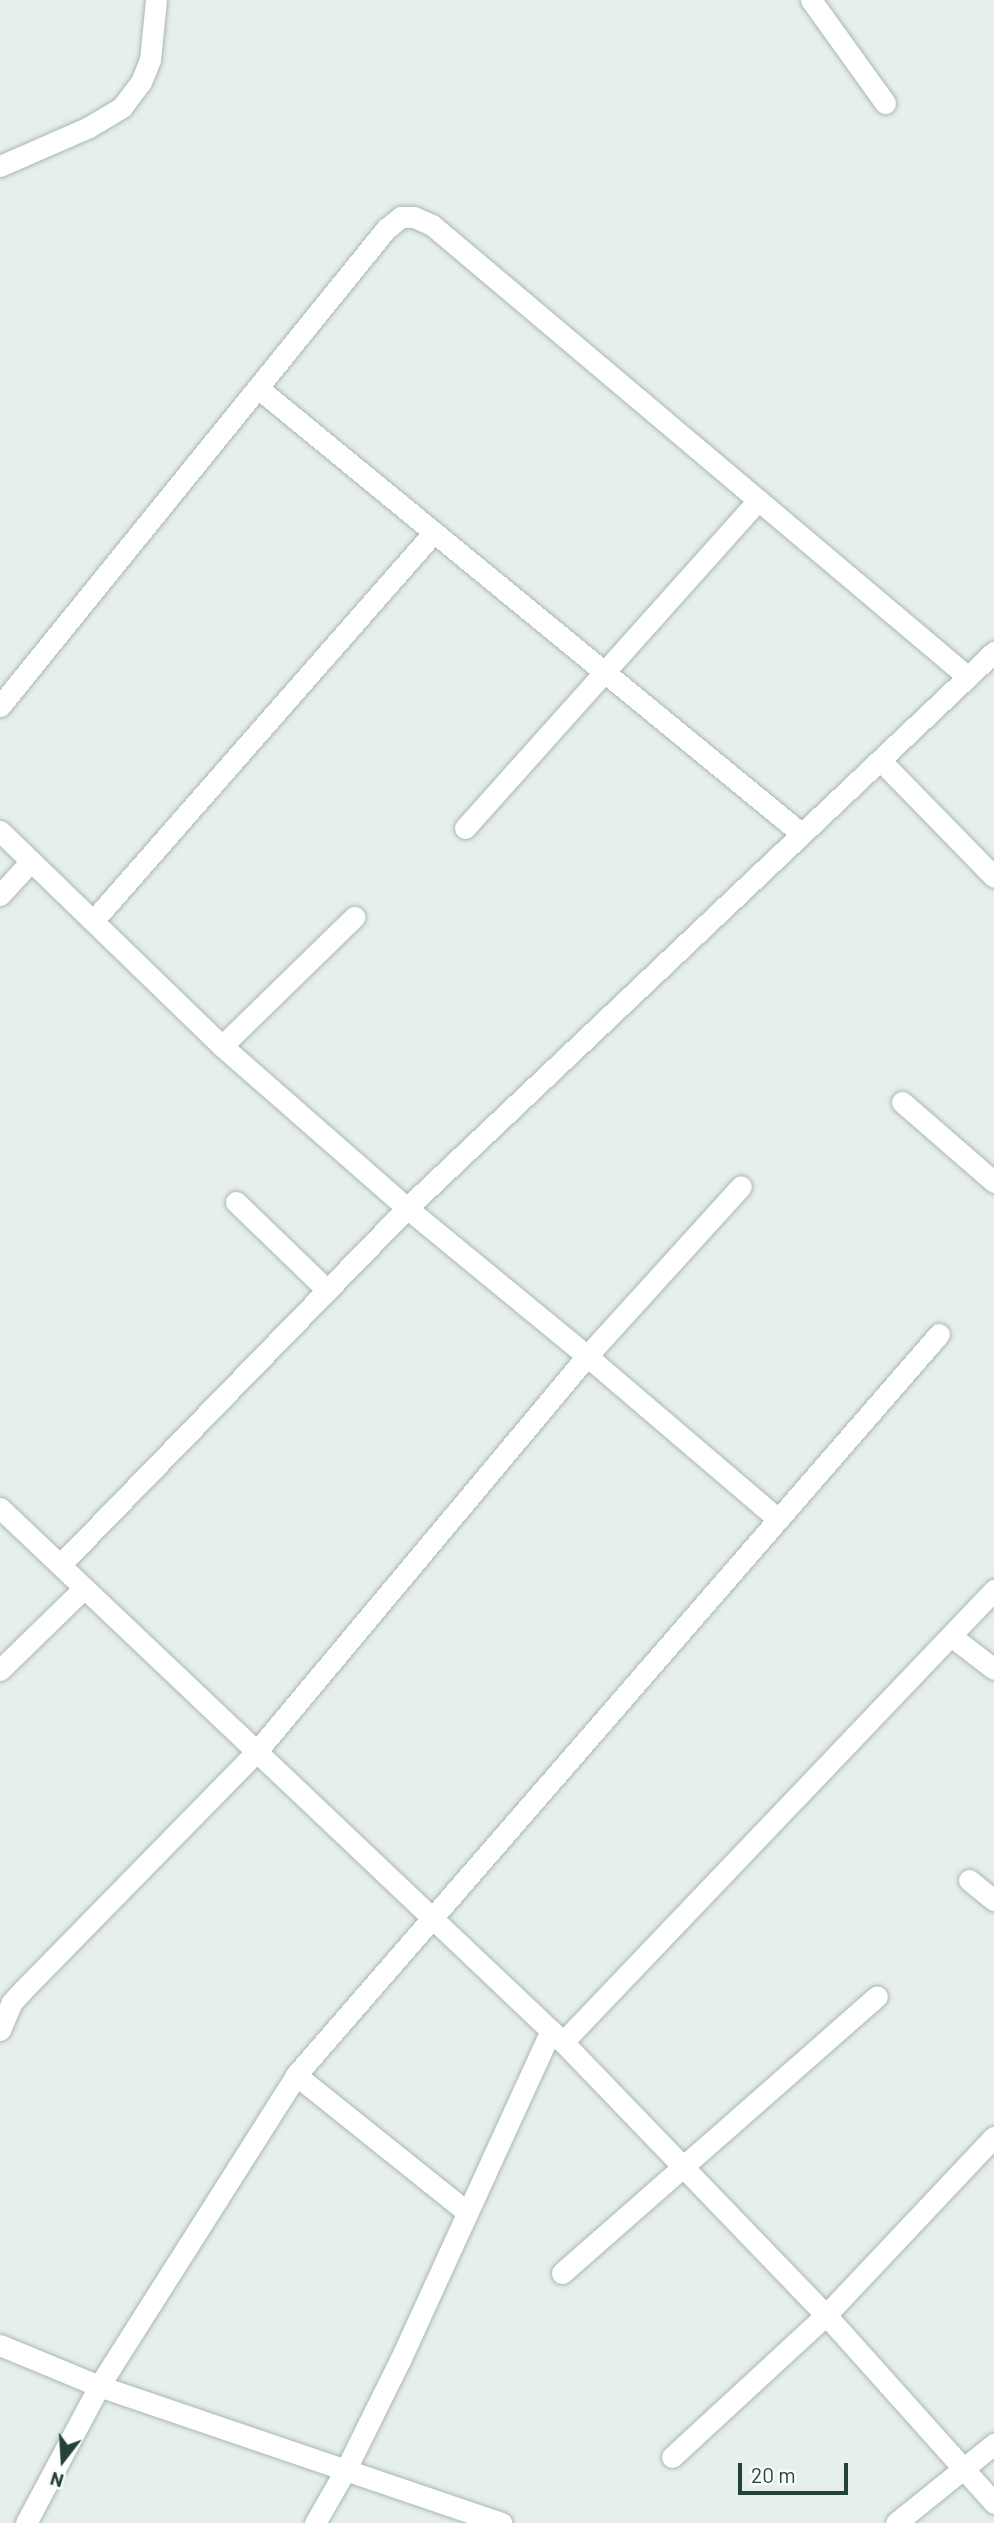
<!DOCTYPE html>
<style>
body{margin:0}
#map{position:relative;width:994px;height:2523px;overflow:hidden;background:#e6efeb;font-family:Barlow,sans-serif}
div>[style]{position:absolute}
.roads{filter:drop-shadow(0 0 2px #a8b8b2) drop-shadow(0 0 2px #a8b8b2)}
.minor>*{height:21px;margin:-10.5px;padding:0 10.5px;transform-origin:10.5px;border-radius:10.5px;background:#fff}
span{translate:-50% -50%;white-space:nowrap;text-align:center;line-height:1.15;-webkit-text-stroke:6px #f7fbf9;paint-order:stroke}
.north{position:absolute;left:28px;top:2425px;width:70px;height:70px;-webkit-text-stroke:5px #f7fbf9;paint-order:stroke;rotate:197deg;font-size:19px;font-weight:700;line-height:28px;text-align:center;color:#24423a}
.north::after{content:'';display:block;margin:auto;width:24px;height:32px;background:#24423a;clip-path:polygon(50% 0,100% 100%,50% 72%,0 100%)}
.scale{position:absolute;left:738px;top:2463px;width:110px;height:32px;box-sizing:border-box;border:4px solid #24423a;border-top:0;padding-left:9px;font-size:21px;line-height:24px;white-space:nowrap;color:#24423a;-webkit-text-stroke:5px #f7fbf9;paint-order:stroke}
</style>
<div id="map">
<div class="roads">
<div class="minor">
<div style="left:811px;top:0;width:127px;rotate:54.3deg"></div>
<div style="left:0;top:166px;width:97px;rotate:-23.7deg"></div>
<div style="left:89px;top:127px;width:39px;rotate:-31deg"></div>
<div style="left:122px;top:107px;width:31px;rotate:-53deg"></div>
<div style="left:141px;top:82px;width:24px;rotate:-68deg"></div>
<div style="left:150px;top:60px;width:60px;rotate:-84.3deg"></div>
<div style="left:258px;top:388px;width:703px;rotate:39.35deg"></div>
<div style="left:0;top:706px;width:614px;rotate:-51.02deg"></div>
<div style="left:386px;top:229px;width:19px;rotate:-39deg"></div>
<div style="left:401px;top:217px;width:13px"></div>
<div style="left:414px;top:217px;width:20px;rotate:24deg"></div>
<div style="left:432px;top:225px;width:701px;rotate:40.14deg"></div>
<div style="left:880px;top:760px;width:163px;rotate:45.7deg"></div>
<div style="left:465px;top:828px;width:440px;rotate:-48.2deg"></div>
<div style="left:0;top:831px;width:309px;rotate:44.1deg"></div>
<div style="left:222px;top:1046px;width:246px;rotate:41.2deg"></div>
<div style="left:407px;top:1208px;width:233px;rotate:39.4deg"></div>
<div style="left:587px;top:1356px;width:251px;rotate:40.5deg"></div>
<div style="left:0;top:895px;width:46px;rotate:-47.6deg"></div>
<div style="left:93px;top:921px;width:517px;rotate:-48.76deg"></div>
<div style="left:222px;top:1046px;width:185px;rotate:-44.3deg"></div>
<div style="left:902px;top:1102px;width:122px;rotate:41deg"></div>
<div style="left:236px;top:1202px;width:127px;rotate:44deg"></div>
<div style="left:0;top:1508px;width:776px;rotate:43.49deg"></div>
<div style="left:563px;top:2042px;width:379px;rotate:46.1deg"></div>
<div style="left:826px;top:2315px;width:252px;rotate:48.2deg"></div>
<div style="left:60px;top:1565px;width:498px;rotate:-45.8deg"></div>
<div style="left:407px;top:1208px;width:809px;rotate:-43.45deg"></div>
<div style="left:951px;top:1636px;width:54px;rotate:37.5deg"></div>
<div style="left:0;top:1670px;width:117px;rotate:-44.3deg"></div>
<div style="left:969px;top:1880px;width:32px;rotate:39deg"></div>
<div style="left:0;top:2030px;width:30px;rotate:-67deg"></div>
<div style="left:12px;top:2002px;width:23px;rotate:-47deg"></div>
<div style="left:28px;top:1985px;width:327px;rotate:-45.6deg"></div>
<div style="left:257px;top:1751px;width:515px;rotate:-50.12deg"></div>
<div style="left:587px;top:1356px;width:229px;rotate:-47.8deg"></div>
<div style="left:563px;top:2042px;width:625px;rotate:-46.36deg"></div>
<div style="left:296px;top:2075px;width:219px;rotate:38.7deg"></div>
<div style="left:562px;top:2273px;width:419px;rotate:-41.3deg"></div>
<div style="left:0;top:2345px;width:107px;rotate:22.5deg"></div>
<div style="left:99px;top:2386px;width:425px;rotate:18.8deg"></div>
<div style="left:672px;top:2457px;width:209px;rotate:-42.7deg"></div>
<div style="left:826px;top:2315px;width:245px;rotate:-46.7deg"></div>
<div style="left:26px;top:2523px;width:155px;rotate:-61.9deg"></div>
<div style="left:99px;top:2386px;width:368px;rotate:-57.6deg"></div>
<div style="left:296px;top:2075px;width:981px;rotate:-49.05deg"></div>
<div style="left:315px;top:2523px;width:62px;rotate:-60.1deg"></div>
<div style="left:346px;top:2469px;width:124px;rotate:-63.6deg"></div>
<div style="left:401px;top:2358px;width:360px;rotate:-65.4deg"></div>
<div style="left:896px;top:2523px;width:126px;rotate:-38.9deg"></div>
</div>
</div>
<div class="north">N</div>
<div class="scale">20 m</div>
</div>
